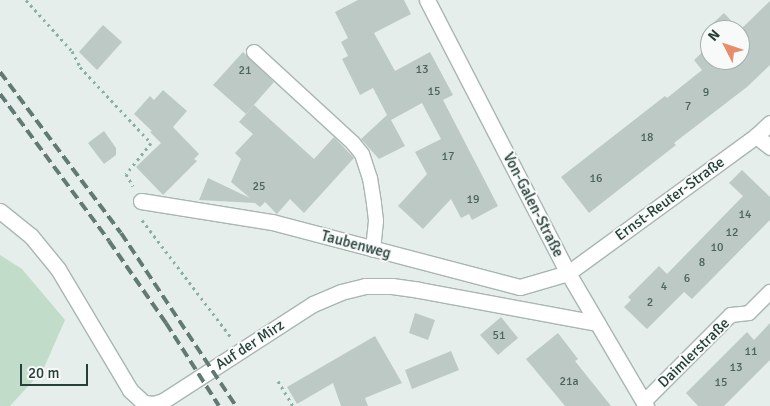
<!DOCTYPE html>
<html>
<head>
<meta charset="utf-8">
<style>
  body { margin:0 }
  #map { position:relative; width:770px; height:406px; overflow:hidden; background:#e6eeeb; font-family:Signika,sans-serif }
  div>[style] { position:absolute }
  .green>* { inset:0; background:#c1ddca }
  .building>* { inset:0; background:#bcc9c4 }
  .path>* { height:3px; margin-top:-1.5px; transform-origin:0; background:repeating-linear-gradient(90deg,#8aafa4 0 2.5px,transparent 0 6.5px) }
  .roads { filter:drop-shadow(1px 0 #a9b6b2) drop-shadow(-1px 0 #a9b6b2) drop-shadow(0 1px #a9b6b2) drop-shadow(0 -1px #a9b6b2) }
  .service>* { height:14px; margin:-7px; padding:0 7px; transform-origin:7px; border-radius:7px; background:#fff }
  .minor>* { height:15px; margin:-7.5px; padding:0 7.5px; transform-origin:7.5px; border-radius:7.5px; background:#fff }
  .rail>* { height:4px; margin-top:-2px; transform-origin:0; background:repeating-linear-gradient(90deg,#617a74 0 10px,transparent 0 15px) }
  span { translate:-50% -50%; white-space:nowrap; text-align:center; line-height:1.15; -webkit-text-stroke:4px #f7faf9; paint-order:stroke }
  .number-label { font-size:12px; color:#4c625c }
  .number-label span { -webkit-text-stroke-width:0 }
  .street-label { font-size:15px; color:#263f39 }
  .north { position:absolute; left:700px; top:20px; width:50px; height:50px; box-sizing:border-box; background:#f7faf9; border:1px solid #a3afac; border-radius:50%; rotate:311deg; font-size:14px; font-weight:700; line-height:20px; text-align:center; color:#263f39 }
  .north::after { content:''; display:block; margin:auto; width:18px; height:22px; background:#e78d6b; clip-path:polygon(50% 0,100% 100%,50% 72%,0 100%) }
  .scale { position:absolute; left:20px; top:364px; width:68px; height:22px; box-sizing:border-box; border:2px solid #263f39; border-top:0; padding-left:6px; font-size:15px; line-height:18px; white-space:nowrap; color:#263f39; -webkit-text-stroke:4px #f7faf9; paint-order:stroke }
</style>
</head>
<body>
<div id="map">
  <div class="green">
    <i style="clip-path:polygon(0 255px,22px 269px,65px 320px,43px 370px,10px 406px,0 406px)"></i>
  </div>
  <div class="building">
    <i style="clip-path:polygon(358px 0,404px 0,411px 14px,374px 33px,395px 71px,430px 52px,453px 95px,443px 100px,498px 206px,472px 220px,469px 214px,461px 218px,451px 199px,423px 229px,398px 206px,427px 174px,415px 152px,441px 139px,422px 103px,391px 120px,405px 146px,379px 159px,361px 139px,387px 115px,373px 88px,360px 95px,342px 59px,348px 56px,341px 42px,348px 38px,335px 12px)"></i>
    <i style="clip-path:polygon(770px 1px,770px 65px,747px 87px,674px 143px,676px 145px,589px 213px,561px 177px,665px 96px,667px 98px,702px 70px,694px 60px,710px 45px,710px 60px,740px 60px,740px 30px,716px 30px,711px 25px,724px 13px,740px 30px)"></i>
    <i style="clip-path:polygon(103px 25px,122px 42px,97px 70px,79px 52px)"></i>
    <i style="clip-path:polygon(243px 52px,274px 82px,246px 114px,213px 85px)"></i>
    <i style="clip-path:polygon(163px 90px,187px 111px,173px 127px,199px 154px,194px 159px,197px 161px,163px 195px,136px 167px,161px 143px,150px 132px,152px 131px,134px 114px,150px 96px,154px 100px)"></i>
    <i style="clip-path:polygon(254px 105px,314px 159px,334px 137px,354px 158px,304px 213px,290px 199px,277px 214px,265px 202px,260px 207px,255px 203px,199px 200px,208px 178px,250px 198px,231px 182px,241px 159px,235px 153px,253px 134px,239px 122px)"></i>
    <i style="clip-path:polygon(104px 131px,116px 148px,116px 155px,104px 164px,88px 143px)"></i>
    <i style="clip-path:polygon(742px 170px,770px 197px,770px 220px,692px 299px,684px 292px,647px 329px,624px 307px,631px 300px,628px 297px,659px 266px,667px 274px,743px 196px,729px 183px)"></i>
    <i style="clip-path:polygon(415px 313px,435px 320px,428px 340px,409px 333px)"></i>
    <i style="clip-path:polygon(501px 317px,518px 338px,498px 355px,480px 335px)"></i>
    <i style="clip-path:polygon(770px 323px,770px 360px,724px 406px,698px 406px,686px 393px,747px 332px,754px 340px)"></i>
    <i style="clip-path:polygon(558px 333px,578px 359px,575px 361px,611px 406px,565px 406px,526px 359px)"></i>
    <i style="clip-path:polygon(375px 336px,402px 383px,365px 398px,368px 406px,341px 406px,333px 383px,297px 404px,287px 387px)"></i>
    <i style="clip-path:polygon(451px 351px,459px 370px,412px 389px,405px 370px)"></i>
  </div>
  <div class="path">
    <i style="left:26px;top:0;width:69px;rotate:48deg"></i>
    <i style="left:72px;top:51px;width:18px;rotate:63deg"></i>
    <i style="left:80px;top:67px;width:104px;rotate:46.9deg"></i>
    <i style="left:151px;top:143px;width:40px;rotate:129deg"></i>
    <i style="left:126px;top:174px;width:14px;rotate:60deg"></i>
    <i style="left:142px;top:220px;width:146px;rotate:52.8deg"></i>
    <i style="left:278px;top:381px;width:29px;rotate:59deg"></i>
  </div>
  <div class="roads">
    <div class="service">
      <i style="left:254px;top:52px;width:134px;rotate:42.6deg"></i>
      <i style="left:353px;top:143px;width:14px;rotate:51deg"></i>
      <i style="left:362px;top:154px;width:25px;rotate:72deg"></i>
      <i style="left:370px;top:178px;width:26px;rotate:81deg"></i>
      <i style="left:374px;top:204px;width:17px;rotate:83deg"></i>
      <i style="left:376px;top:221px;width:29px;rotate:96deg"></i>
      <i style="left:644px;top:402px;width:123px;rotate:-45deg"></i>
      <i style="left:731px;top:315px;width:18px;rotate:-6deg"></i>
      <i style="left:749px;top:313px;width:30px;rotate:-45deg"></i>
    </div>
    <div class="minor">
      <i style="left:427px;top:0;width:307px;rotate:62.7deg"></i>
      <i style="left:568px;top:273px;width:154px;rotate:59.6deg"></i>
      <i style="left:756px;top:136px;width:18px;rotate:38deg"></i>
      <i style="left:141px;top:201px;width:133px;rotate:9.1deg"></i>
      <i style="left:272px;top:222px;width:256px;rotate:14.7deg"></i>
      <i style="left:520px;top:287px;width:50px;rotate:-16.3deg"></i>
      <i style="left:568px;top:273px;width:233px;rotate:-36.1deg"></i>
      <i style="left:756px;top:136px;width:19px;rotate:-43deg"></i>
      <i style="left:0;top:211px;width:40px;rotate:39deg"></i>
      <i style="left:31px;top:236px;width:43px;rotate:50.7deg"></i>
      <i style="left:58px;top:269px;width:141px;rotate:59.2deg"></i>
      <i style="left:130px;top:390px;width:19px;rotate:43deg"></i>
      <i style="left:144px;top:403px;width:10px;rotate:6deg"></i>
      <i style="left:154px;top:404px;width:9px;rotate:-18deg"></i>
      <i style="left:163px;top:401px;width:179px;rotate:-32.9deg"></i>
      <i style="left:313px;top:304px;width:30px;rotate:-23deg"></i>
      <i style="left:341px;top:292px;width:25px;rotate:-14deg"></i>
      <i style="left:365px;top:286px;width:27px"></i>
      <i style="left:392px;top:286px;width:27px;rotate:8deg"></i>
      <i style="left:419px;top:290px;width:181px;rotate:10.5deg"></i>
    </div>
  </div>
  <div class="rail">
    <i style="left:0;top:72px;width:201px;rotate:53.1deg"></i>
    <i style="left:121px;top:233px;width:208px;rotate:56.4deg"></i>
    <i style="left:0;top:94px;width:183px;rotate:53.4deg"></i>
    <i style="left:109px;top:241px;width:100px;rotate:55.2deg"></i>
    <i style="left:166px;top:323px;width:98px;rotate:57.4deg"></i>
  </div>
  <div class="number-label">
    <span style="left:422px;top:70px">13</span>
    <span style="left:245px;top:71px">21</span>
    <span style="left:434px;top:92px">15</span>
    <span style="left:706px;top:93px">9</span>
    <span style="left:688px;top:107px">7</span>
    <span style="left:647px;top:138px">18</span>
    <span style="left:448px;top:157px">17</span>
    <span style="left:596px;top:179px">16</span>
    <span style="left:259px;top:187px">25</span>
    <span style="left:473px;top:200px">19</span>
    <span style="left:745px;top:215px">14</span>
    <span style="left:732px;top:233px">12</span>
    <span style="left:717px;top:248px">10</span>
    <span style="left:702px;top:263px">8</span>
    <span style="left:687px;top:279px">6</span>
    <span style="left:664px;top:287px">4</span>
    <span style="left:650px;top:303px">2</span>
    <span style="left:499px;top:336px">51</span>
    <span style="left:751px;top:352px">11</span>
    <span style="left:736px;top:368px">13</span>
    <span style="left:569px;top:382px">21a</span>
    <span style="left:721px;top:383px">15</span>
  </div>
  <div class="street-label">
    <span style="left:670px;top:199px;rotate:-36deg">Ernst-Reuter-Straße</span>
    <span style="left:533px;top:205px;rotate:63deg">Von-Galen-Straße</span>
    <span style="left:356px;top:245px;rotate:15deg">Taubenweg</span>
    <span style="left:250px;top:345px;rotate:-33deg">Auf der Mirz</span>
    <span style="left:694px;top:353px;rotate:-44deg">Daimlerstraße</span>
  </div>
  <div class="north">N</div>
  <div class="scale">20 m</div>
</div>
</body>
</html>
